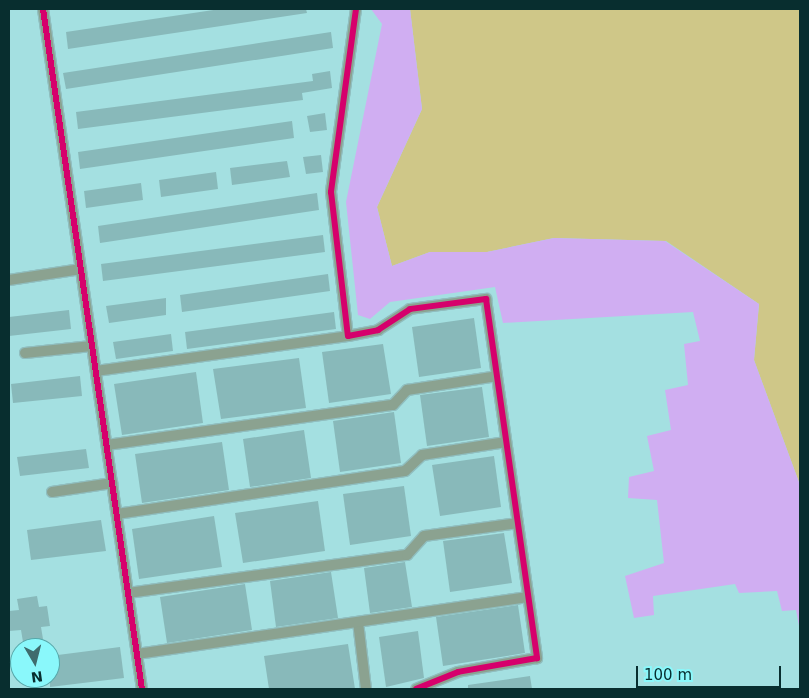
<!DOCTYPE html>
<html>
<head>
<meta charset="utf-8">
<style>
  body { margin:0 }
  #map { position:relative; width:809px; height:698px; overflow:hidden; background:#a4e0e1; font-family:"DejaVu Sans",sans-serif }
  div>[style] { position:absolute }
  .green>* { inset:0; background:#cfc788 }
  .water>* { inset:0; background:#d0aef2 }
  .building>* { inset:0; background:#88b9ba }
  .roads { filter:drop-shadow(1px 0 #90bebf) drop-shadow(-1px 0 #90bebf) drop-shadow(0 1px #90bebf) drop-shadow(0 -1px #90bebf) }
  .street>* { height:10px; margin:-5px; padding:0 5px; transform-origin:5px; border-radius:5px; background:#8ba290 }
  .cycleway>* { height:6px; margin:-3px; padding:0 3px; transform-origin:3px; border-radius:3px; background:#d6006c }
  span { translate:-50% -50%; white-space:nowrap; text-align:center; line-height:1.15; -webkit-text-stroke:4px #8af8fb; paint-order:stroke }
  .frame { position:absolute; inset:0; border:10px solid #082e2f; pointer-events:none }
  .north { position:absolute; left:10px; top:638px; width:50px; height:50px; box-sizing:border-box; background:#8af8fb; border:1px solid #56a7a9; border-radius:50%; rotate:172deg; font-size:14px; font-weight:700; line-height:20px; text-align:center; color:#082e2f }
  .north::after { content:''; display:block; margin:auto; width:18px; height:22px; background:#3f6c6d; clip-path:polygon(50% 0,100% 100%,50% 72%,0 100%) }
  .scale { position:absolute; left:636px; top:666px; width:145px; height:22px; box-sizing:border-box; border:2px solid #082e2f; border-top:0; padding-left:6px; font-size:15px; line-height:18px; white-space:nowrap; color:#082e2f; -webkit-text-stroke:4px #8af8fb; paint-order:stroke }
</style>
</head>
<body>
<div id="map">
  <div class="green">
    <i style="clip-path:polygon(410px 9px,800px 9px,800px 485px,754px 360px,759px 304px,666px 241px,554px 238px,487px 252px,430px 252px,392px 266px,377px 207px,422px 109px)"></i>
  </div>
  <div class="water">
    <i style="clip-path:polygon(371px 9px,410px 9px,422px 109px,377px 207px,392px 266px,430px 252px,487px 252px,554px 238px,665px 241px,759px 304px,754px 360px,800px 485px,800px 631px,796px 610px,782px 611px,777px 591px,739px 593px,735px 584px,653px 596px,654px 615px,634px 618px,625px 576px,664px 563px,657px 500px,628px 498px,629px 477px,654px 471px,647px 436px,671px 430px,665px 390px,688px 385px,684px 344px,700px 341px,693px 312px,503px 323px,495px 287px,390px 302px,370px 319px,358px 315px,346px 202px,382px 24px)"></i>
  </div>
  <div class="building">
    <i style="clip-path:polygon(220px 9px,306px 9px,307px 13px,68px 49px,66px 32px)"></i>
    <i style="clip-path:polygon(331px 32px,333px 48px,66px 89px,63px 73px)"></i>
    <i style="clip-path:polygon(330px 71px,332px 88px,302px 93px,303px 100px,78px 129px,76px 112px,313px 81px,312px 74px)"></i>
    <i style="clip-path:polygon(325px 113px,327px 130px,310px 132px,307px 116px)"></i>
    <i style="clip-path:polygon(292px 121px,294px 138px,80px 169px,78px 152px)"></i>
    <i style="clip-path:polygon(321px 155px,323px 172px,306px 174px,303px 157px)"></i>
    <i style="clip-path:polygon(287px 161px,290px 177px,232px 185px,230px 168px)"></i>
    <i style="clip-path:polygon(216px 172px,218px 189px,161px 197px,159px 180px)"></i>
    <i style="clip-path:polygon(141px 183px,143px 200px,86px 208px,84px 191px)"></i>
    <i style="clip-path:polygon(317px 193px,319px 210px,100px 243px,98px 226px)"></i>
    <i style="clip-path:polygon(323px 235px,325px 252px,103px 281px,101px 264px)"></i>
    <i style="clip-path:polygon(328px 274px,330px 291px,182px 312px,180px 295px)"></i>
    <i style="clip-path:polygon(166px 298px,166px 315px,109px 323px,106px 306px)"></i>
    <i style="clip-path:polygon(69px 310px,71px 329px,9px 336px,9px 317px)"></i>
    <i style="clip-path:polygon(334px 312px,336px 329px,187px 349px,185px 332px)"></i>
    <i style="clip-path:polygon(474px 318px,481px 368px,419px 377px,412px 327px)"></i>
    <i style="clip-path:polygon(171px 334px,173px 351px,116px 359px,113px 342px)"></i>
    <i style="clip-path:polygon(383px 344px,391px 394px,329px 403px,322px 352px)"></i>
    <i style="clip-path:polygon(299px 358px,306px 408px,221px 419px,213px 369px)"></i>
    <i style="clip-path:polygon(196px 372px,203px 423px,122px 435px,114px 384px)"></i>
    <i style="clip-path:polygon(80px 376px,82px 396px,13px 403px,11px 384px)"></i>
    <i style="clip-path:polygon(482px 387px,489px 437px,427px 446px,420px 395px)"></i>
    <i style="clip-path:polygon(394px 412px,401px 463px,340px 472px,333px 421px)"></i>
    <i style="clip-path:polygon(304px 430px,311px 478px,250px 487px,243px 439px)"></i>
    <i style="clip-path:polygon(222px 442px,229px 490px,142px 503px,135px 454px)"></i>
    <i style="clip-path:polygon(86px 449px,89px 468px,20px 476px,17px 457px)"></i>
    <i style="clip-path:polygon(494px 456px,501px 507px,440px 516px,432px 465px)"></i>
    <i style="clip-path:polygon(404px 486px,411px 536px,350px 545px,343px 494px)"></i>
    <i style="clip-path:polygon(318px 501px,325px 551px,243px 563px,235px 513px)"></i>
    <i style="clip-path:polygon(214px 516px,222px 567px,139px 579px,132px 529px)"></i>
    <i style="clip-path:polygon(101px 520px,106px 551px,31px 560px,27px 530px)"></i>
    <i style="clip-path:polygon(504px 533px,512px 583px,450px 592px,443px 541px)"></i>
    <i style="clip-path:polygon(405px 562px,412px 607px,370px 613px,364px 568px)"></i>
    <i style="clip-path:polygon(331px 572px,338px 618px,276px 627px,270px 581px)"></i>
    <i style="clip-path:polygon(245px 584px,252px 630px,167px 643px,160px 597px)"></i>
    <i style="clip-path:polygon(37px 596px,39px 607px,47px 606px,50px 626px,41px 627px,43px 639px,23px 642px,21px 630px,9px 631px,9px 611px,19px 610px,17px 599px)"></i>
    <i style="clip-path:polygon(518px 605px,525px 653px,443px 666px,436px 617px)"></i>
    <i style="clip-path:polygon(418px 631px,424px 678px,386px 687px,379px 637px)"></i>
    <i style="clip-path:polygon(348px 644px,355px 689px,269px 689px,264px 656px)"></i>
    <i style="clip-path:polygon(120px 647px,124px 678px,50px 687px,50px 656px)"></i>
    <i style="clip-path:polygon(530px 676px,532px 689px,468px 689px,468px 685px)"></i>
  </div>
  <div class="roads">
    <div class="street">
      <i style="left:43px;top:9px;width:687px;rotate:81.72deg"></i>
      <i style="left:356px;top:9px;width:185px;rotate:97.8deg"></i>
      <i style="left:331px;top:192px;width:145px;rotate:83.3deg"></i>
      <i style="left:348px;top:336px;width:31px;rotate:-11deg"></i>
      <i style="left:378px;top:330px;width:38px;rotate:-33deg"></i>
      <i style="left:410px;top:309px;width:77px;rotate:-7.5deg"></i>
      <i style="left:486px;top:299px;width:363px;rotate:81.9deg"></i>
      <i style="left:537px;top:658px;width:80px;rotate:170deg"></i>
      <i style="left:458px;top:672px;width:45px;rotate:158deg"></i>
      <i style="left:9px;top:280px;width:73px;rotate:-8.7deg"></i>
      <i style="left:25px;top:353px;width:67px;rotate:-6deg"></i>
      <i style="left:96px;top:371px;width:254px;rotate:-7.9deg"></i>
      <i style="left:107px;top:445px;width:289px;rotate:-8deg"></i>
      <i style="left:393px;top:405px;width:21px;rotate:-47deg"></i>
      <i style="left:407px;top:390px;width:91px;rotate:-8.8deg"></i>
      <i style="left:52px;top:492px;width:61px;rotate:-8.5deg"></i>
      <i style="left:117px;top:514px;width:291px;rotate:-8.5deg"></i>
      <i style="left:405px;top:471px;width:23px;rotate:-43deg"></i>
      <i style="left:422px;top:455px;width:85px;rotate:-8.8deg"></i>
      <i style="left:128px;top:593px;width:282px;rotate:-7.8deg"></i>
      <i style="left:407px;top:555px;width:25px;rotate:-48deg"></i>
      <i style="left:424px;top:536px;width:95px;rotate:-7.9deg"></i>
      <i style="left:358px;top:622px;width:67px;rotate:83.2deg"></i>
      <i style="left:137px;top:654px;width:395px;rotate:-8.3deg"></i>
    </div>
  </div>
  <div class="cycleway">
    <i style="left:43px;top:9px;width:687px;rotate:81.72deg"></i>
    <i style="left:356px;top:9px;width:185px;rotate:97.8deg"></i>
    <i style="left:331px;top:192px;width:145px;rotate:83.3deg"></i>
    <i style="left:348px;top:336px;width:31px;rotate:-11deg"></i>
    <i style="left:378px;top:330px;width:38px;rotate:-33deg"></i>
    <i style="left:410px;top:309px;width:77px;rotate:-7.5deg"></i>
    <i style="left:486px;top:299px;width:363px;rotate:81.9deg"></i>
    <i style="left:537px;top:658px;width:80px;rotate:170deg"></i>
    <i style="left:458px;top:672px;width:45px;rotate:158deg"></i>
  </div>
  <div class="frame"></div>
  <div class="north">N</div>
  <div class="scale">100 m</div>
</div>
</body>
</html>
